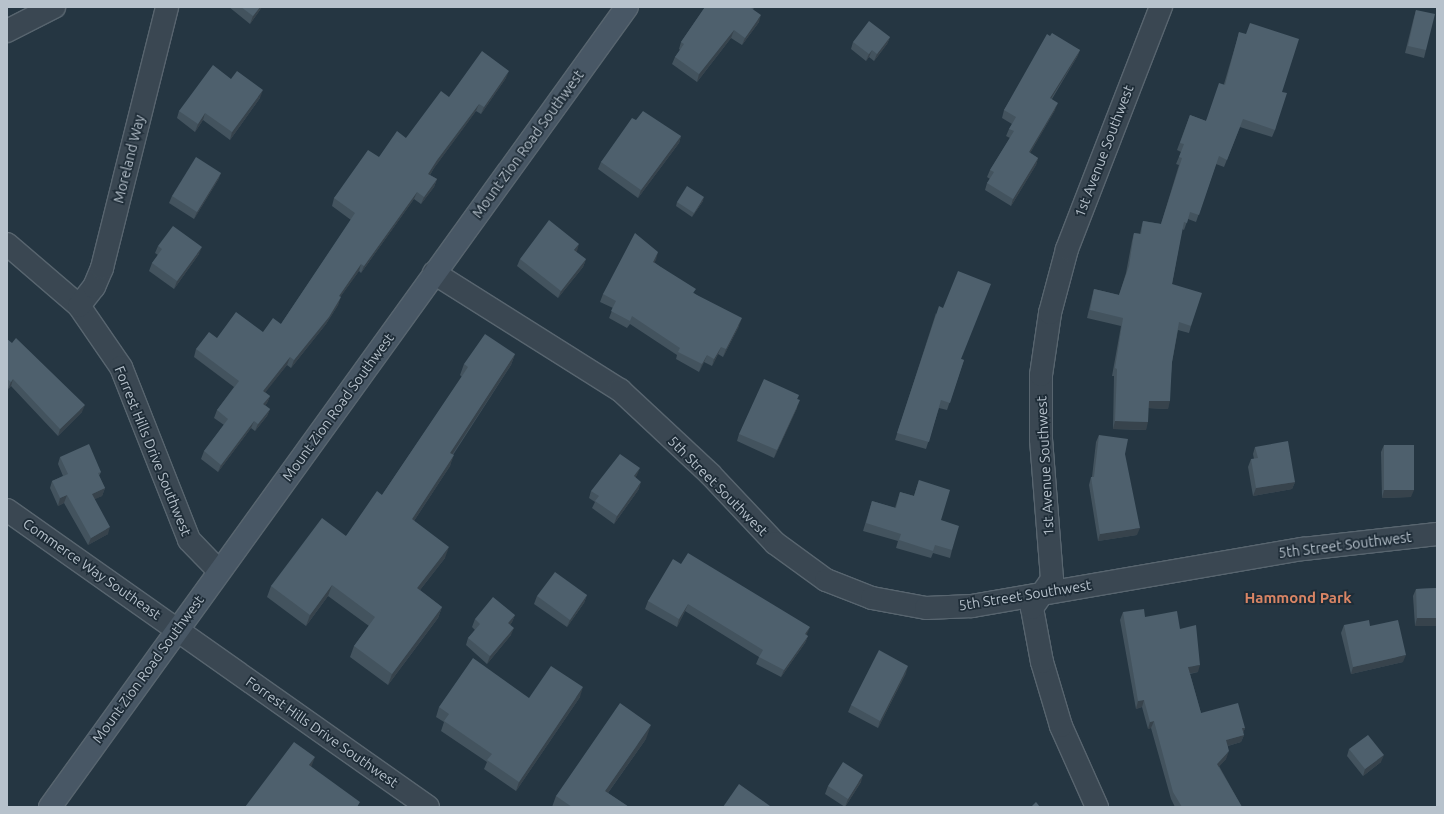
<!DOCTYPE html>
<html>
<head>
<meta charset="utf-8">
<style>
  body { margin:0 }
  #map { position:relative; width:1444px; height:814px; overflow:hidden; background:#253642; font-family:Ubuntu,sans-serif }
  div>[style] { position:absolute }
  .roads { filter:drop-shadow(1px 0 #58656f) drop-shadow(-1px 0 #58656f) drop-shadow(0 1px #58656f) drop-shadow(0 -1px #58656f) }
  .street>* { height:22px; margin:-11px; padding:0 11px; transform-origin:11px; border-radius:11px; background:#3a4752 }
  .secondary>* { height:22px; margin:-11px; padding:0 11px; transform-origin:11px; border-radius:11px; background:#485765 }
  .wall>* { inset:0; background:#43535e }
  .shaded-wall>* { inset:0; background:#37434c }
  .building>* { inset:0; background:#4e606d }
  span { translate:-50% -50%; white-space:nowrap; text-align:center; line-height:1.15; -webkit-text-stroke:3.5px #1e2c37; paint-order:stroke }
  .street-label { font-size:14px; color:#b7c2cc }
  .neighbourhood-label { font-size:15px; color:#d98565; font-weight:700 }
  .frame { position:absolute; inset:0; border:8px solid #b7c2cc; pointer-events:none }
</style>
</head>
<body>
<div id="map">
  <div class="roads">
    <div class="street">
      <i style="left:7px;top:31px;width:53px;rotate:-27.1deg"></i>
      <i style="left:7px;top:244px;width:95px;rotate:40.7deg"></i>
      <i style="left:79px;top:306px;width:74px;rotate:55.5deg"></i>
      <i style="left:121px;top:367px;width:186px;rotate:68.5deg"></i>
      <i style="left:189px;top:540px;width:43px;rotate:45.9deg"></i>
      <i style="left:434px;top:273px;width:220px;rotate:32.2deg"></i>
      <i style="left:620px;top:390px;width:123px;rotate:43deg"></i>
      <i style="left:710px;top:474px;width:95px;rotate:46.7deg"></i>
      <i style="left:775px;top:543px;width:63px;rotate:36deg"></i>
      <i style="left:826px;top:580px;width:49px;rotate:21.4deg"></i>
      <i style="left:872px;top:598px;width:55px;rotate:10.5deg"></i>
      <i style="left:926px;top:608px;width:46px;rotate:-2.5deg"></i>
      <i style="left:972px;top:606px;width:336px;rotate:-9.8deg"></i>
      <i style="left:1303px;top:549px;width:135px;rotate:-6.4deg"></i>
      <i style="left:79px;top:306px;width:24px;rotate:-52deg"></i>
      <i style="left:94px;top:287px;width:21px;rotate:-67deg"></i>
      <i style="left:102px;top:268px;width:269px;rotate:-76deg"></i>
      <i style="left:7px;top:510px;width:515px;rotate:35.2deg"></i>
      <i style="left:1097px;top:807px;width:89px;rotate:-114deg"></i>
      <i style="left:1061px;top:726px;width:67px;rotate:-106.5deg"></i>
      <i style="left:1042px;top:662px;width:55px;rotate:-100.5deg"></i>
      <i style="left:1032px;top:608px;width:35px;rotate:-55deg"></i>
      <i style="left:1052px;top:579px;width:140px;rotate:-94.5deg"></i>
      <i style="left:1041px;top:439px;width:64px;rotate:-90deg"></i>
      <i style="left:1041px;top:375px;width:63px;rotate:-81.7deg"></i>
      <i style="left:1050px;top:313px;width:66px;rotate:-75.1deg"></i>
      <i style="left:1067px;top:249px;width:260px;rotate:-68.8deg"></i>
    </div>
    <div class="secondary">
      <i style="left:50px;top:807px;width:986px;rotate:-54.2deg"></i>
    </div>
  </div>
  <div class="wall">
    <i style="clip-path:polygon(229px 7px,262px 7px,250px 24px)"></i>
    <i style="clip-path:polygon(705px 7px,755px 7px,753px 9px,759px 22px,742px 45px,731px 38px,697px 82px,672px 64px,675px 57px,680px 50px,679px 49px,681px 42px)"></i>
    <i style="clip-path:polygon(1416px 10px,1426px 50px,1424px 58px,1405px 53px,1414px 17px)"></i>
    <i style="clip-path:polygon(1239px 32px,1282px 92px,1275px 130px,1272px 137px,1240px 127px,1224px 167px,1216px 164px,1196px 222px,1188px 219px,1184px 230px,1182px 229px,1172px 284px,1191px 326px,1189px 333px,1178px 330px,1172px 362px,1168px 409px,1148px 408px,1146px 430px,1113px 429px,1114px 376px,1112px 376px,1121px 326px,1087px 318px,1092px 297px,1094px 289px,1119px 295px,1126px 273px,1132px 241px,1134px 233px,1140px 234px,1141px 229px,1143px 221px,1161px 224px,1179px 165px,1176px 164px,1181px 152px,1177px 150px,1190px 115px,1206px 121px,1224px 84px,1237px 40px)"></i>
    <i style="clip-path:polygon(1050px 36px,1080px 50px,1077px 57px,1052px 99px,1055px 110px,1030px 153px,1038px 158px,1036px 165px,1011px 206px,985px 190px,987px 183px,990px 179px,987px 177px,990px 170px,1010px 138px,1006px 136px,1009px 129px,1012px 124px,1002px 118px,1004px 110px)"></i>
    <i style="clip-path:polygon(890px 37px,887px 44px,874px 61px,869px 57px,866px 61px,851px 49px,853px 42px)"></i>
    <i style="clip-path:polygon(506px 78px,481px 114px,476px 111px,434px 168px,430px 175px,437px 179px,434px 187px,421px 204px,414px 199px,361px 273px,359px 271px,340px 297px,338px 305px,326px 324px,291px 368px,287px 365px,265px 392px,270px 396px,267px 403px,265px 405px,270px 409px,267px 416px,255px 431px,251px 428px,218px 472px,201px 459px,204px 451px,224px 425px,214px 418px,217px 410px,234px 387px,194px 357px,196px 349px,217px 338px,263px 332px,281px 324px,351px 220px,332px 206px,334px 198px,379px 157px,406px 138px,449px 97px)"></i>
    <i style="clip-path:polygon(231px 79px,260px 98px,230px 140px,203px 120px,195px 132px,177px 118px,179px 111px)"></i>
    <i style="clip-path:polygon(636px 120px,681px 136px,679px 143px,638px 198px,598px 169px,601px 162px)"></i>
    <i style="clip-path:polygon(221px 173px,218px 180px,194px 219px,169px 203px,172px 196px)"></i>
    <i style="clip-path:polygon(703px 201px,692px 217px,676px 206px,677px 202px)"></i>
    <i style="clip-path:polygon(158px 246px,199px 254px,174px 289px,149px 271px,152px 263px,158px 255px,155px 253px)"></i>
    <i style="clip-path:polygon(658px 252px,654px 262px,694px 293px,739px 326px,723px 357px,718px 354px,712px 366px,704px 362px,699px 372px,676px 359px,677px 355px,630px 324px,627px 328px,609px 318px,613px 308px,600px 302px,603px 294px)"></i>
    <i style="clip-path:polygon(520px 259px,586px 259px,583px 267px,558px 298px,517px 266px)"></i>
    <i style="clip-path:polygon(936px 313px,961px 359px,964px 360px,947px 410px,939px 408px,926px 449px,895px 440px)"></i>
    <i style="clip-path:polygon(7px 339px,82px 412px,58px 436px,11px 386px,8px 389px,7px 389px)"></i>
    <i style="clip-path:polygon(515px 354px,511px 365px,453px 455px,450px 466px,414px 521px,445px 558px,420px 590px,442px 607px,438px 618px,388px 685px,350px 657px,354px 646px,369px 626px,328px 596px,306px 626px,267px 597px,271px 586px,346px 536px,382px 495px,462px 377px,460px 375px,464px 364px)"></i>
    <i style="clip-path:polygon(799px 395px,797px 399px,797px 408px,774px 458px,737px 441px,739px 434px)"></i>
    <i style="clip-path:polygon(1099px 435px,1137px 535px,1098px 541px,1089px 485px,1091px 477px,1092px 477px,1096px 442px)"></i>
    <i style="clip-path:polygon(1384px 445px,1411px 497px,1382px 498px,1381px 452px)"></i>
    <i style="clip-path:polygon(1255px 447px,1295px 482px,1292px 489px,1253px 496px,1248px 467px,1251px 459px,1254px 459px,1253px 454px)"></i>
    <i style="clip-path:polygon(60px 457px,101px 472px,99px 476px,105px 488px,102px 496px,94px 499px,108px 534px,88px 545px,64px 503px,58px 506px,50px 488px,52px 481px,63px 476px,58px 464px)"></i>
    <i style="clip-path:polygon(637px 475px,635px 477px,639px 489px,614px 524px,592px 508px,595px 502px,589px 498px,591px 491px)"></i>
    <i style="clip-path:polygon(919px 480px,941px 520px,952px 550px,950px 558px,933px 553px,931px 558px,896px 548px,898px 541px,863px 531px,872px 501px,895px 508px,900px 492px,914px 496px)"></i>
    <i style="clip-path:polygon(681px 564px,807px 634px,806px 635px,808px 636px,805px 643px,781px 677px,756px 664px,759px 657px,685px 611px,677px 627px,645px 609px,648px 601px)"></i>
    <i style="clip-path:polygon(1437px 588px,1437px 626px,1415px 626px,1413px 596px,1416px 589px)"></i>
    <i style="clip-path:polygon(587px 595px,584px 603px,567px 627px,534px 604px,537px 596px)"></i>
    <i style="clip-path:polygon(1123px 612px,1145px 617px,1180px 629px,1198px 672px,1190px 674px,1201px 713px,1245px 728px,1243px 733px,1244px 735px,1241px 742px,1228px 746px,1226px 759px,1219px 766px,1242px 807px,1175px 807px,1171px 799px,1151px 728px,1148px 729px,1142px 707px,1136px 709px,1120px 620px)"></i>
    <i style="clip-path:polygon(515px 615px,512px 622px,510px 625px,511px 635px,487px 664px,466px 645px,468px 638px,475px 630px,472px 627px,475px 619px)"></i>
    <i style="clip-path:polygon(1344px 625px,1370px 626px,1403px 662px,1351px 674px,1341px 633px)"></i>
    <i style="clip-path:polygon(906px 673px,878px 728px,848px 712px,851px 705px)"></i>
    <i style="clip-path:polygon(580px 697px,516px 791px,484px 769px,487px 762px,441px 731px,444px 722px,436px 717px,439px 707px,529px 698px)"></i>
    <i style="clip-path:polygon(646px 739px,608px 793px,629px 807px,552px 807px,556px 796px)"></i>
    <i style="clip-path:polygon(1349px 749px,1381px 762px,1363px 776px,1347px 756px)"></i>
    <i style="clip-path:polygon(861px 782px,845px 807px,825px 794px,828px 786px)"></i>
  </div>
  <div class="shaded-wall">
    <i style="clip-path:polygon(260px 7px,262px 7px,250px 24px,253px 16px)"></i>
    <i style="clip-path:polygon(761px 15px,759px 22px,742px 45px,745px 38px)"></i>
    <i style="clip-path:polygon(734px 30px,731px 38px,697px 82px,699px 74px)"></i>
    <i style="clip-path:polygon(890px 37px,887px 44px,874px 61px,877px 54px)"></i>
    <i style="clip-path:polygon(872px 50px,869px 57px,866px 61px,869px 54px)"></i>
    <i style="clip-path:polygon(1080px 50px,1077px 57px,1047px 105px,1050px 98px)"></i>
    <i style="clip-path:polygon(509px 71px,506px 78px,481px 114px,484px 107px)"></i>
    <i style="clip-path:polygon(263px 90px,260px 98px,230px 140px,232px 132px)"></i>
    <i style="clip-path:polygon(1058px 103px,1055px 110px,1026px 160px,1029px 152px)"></i>
    <i style="clip-path:polygon(479px 104px,476px 111px,434px 168px,426px 181px,428px 174px,437px 160px)"></i>
    <i style="clip-path:polygon(205px 113px,203px 120px,195px 132px,198px 124px)"></i>
    <i style="clip-path:polygon(681px 136px,679px 143px,638px 198px,641px 190px)"></i>
    <i style="clip-path:polygon(1038px 158px,1036px 165px,1011px 206px,1013px 199px)"></i>
    <i style="clip-path:polygon(221px 173px,218px 180px,194px 219px,197px 212px)"></i>
    <i style="clip-path:polygon(437px 179px,434px 187px,421px 204px,424px 197px)"></i>
    <i style="clip-path:polygon(417px 192px,414px 199px,361px 273px,364px 266px)"></i>
    <i style="clip-path:polygon(704px 197px,703px 201px,692px 217px,694px 213px)"></i>
    <i style="clip-path:polygon(579px 244px,577px 251px,572px 257px,574px 250px)"></i>
    <i style="clip-path:polygon(202px 247px,199px 254px,174px 289px,177px 281px)"></i>
    <i style="clip-path:polygon(658px 252px,656px 260px,650px 269px,653px 262px)"></i>
    <i style="clip-path:polygon(586px 259px,583px 267px,558px 298px,561px 291px)"></i>
    <i style="clip-path:polygon(361px 264px,359px 271px,336px 303px,339px 296px)"></i>
    <i style="clip-path:polygon(341px 297px,338px 305px,326px 324px,291px 368px,294px 360px)"></i>
    <i style="clip-path:polygon(742px 318px,739px 326px,723px 357px,726px 349px)"></i>
    <i style="clip-path:polygon(721px 347px,718px 354px,712px 366px,714px 359px)"></i>
    <i style="clip-path:polygon(515px 354px,511px 365px,446px 464px,450px 453px)"></i>
    <i style="clip-path:polygon(707px 355px,704px 362px,699px 372px,702px 364px)"></i>
    <i style="clip-path:polygon(290px 357px,287px 365px,261px 398px,263px 391px)"></i>
    <i style="clip-path:polygon(13px 379px,11px 386px,8px 389px,11px 382px)"></i>
    <i style="clip-path:polygon(270px 396px,267px 403px,261px 411px,263px 404px)"></i>
    <i style="clip-path:polygon(800px 400px,797px 408px,774px 458px,777px 450px)"></i>
    <i style="clip-path:polygon(1149px 401px,1170px 401px,1168px 409px,1146px 408px)"></i>
    <i style="clip-path:polygon(85px 405px,82px 412px,58px 436px,60px 429px)"></i>
    <i style="clip-path:polygon(270px 409px,267px 416px,255px 431px,258px 424px)"></i>
    <i style="clip-path:polygon(254px 421px,251px 428px,218px 472px,221px 465px)"></i>
    <i style="clip-path:polygon(1115px 421px,1148px 422px,1146px 430px,1113px 429px)"></i>
    <i style="clip-path:polygon(454px 455px,450px 466px,408px 530px,412px 519px)"></i>
    <i style="clip-path:polygon(640px 468px,637px 475px,631px 484px,634px 476px)"></i>
    <i style="clip-path:polygon(641px 482px,639px 489px,614px 524px,617px 516px)"></i>
    <i style="clip-path:polygon(1295px 482px,1292px 489px,1253px 496px,1256px 488px)"></i>
    <i style="clip-path:polygon(105px 488px,102px 496px,89px 502px,92px 494px)"></i>
    <i style="clip-path:polygon(1384px 490px,1414px 490px,1411px 497px,1382px 498px)"></i>
    <i style="clip-path:polygon(67px 495px,64px 503px,58px 506px,60px 498px)"></i>
    <i style="clip-path:polygon(110px 527px,108px 534px,88px 545px,91px 538px)"></i>
    <i style="clip-path:polygon(1140px 528px,1137px 535px,1098px 541px,1100px 534px)"></i>
    <i style="clip-path:polygon(449px 547px,445px 558px,413px 599px,417px 588px)"></i>
    <i style="clip-path:polygon(332px 585px,328px 596px,306px 626px,310px 615px)"></i>
    <i style="clip-path:polygon(587px 595px,584px 603px,567px 627px,570px 620px)"></i>
    <i style="clip-path:polygon(688px 604px,685px 611px,677px 627px,679px 619px)"></i>
    <i style="clip-path:polygon(442px 607px,438px 618px,388px 685px,392px 674px)"></i>
    <i style="clip-path:polygon(515px 615px,512px 622px,506px 631px,508px 623px)"></i>
    <i style="clip-path:polygon(1417px 618px,1437px 618px,1437px 626px,1415px 626px)"></i>
    <i style="clip-path:polygon(810px 627px,807px 634px,802px 641px,805px 634px)"></i>
    <i style="clip-path:polygon(514px 628px,511px 635px,487px 664px,490px 656px)"></i>
    <i style="clip-path:polygon(808px 636px,805px 643px,781px 677px,784px 670px)"></i>
    <i style="clip-path:polygon(1406px 655px,1403px 662px,1351px 674px,1353px 667px)"></i>
    <i style="clip-path:polygon(1200px 665px,1198px 672px,1186px 674px,1188px 667px)"></i>
    <i style="clip-path:polygon(908px 666px,906px 673px,878px 728px,880px 721px)"></i>
    <i style="clip-path:polygon(583px 687px,580px 697px,516px 791px,519px 782px)"></i>
    <i style="clip-path:polygon(1144px 700px,1142px 707px,1136px 709px,1138px 701px)"></i>
    <i style="clip-path:polygon(1154px 721px,1151px 728px,1148px 729px,1150px 722px)"></i>
    <i style="clip-path:polygon(651px 725px,646px 739px,600px 804px,605px 791px)"></i>
    <i style="clip-path:polygon(1242px 728px,1245px 728px,1242px 735px)"></i>
    <i style="clip-path:polygon(1244px 735px,1241px 742px,1224px 747px,1226px 740px)"></i>
    <i style="clip-path:polygon(1229px 751px,1226px 759px,1215px 771px,1217px 764px)"></i>
    <i style="clip-path:polygon(1384px 755px,1381px 762px,1363px 776px,1365px 769px)"></i>
    <i style="clip-path:polygon(315px 757px,310px 770px,309px 765px)"></i>
    <i style="clip-path:polygon(863px 775px,861px 782px,845px 807px,848px 799px)"></i>
  </div>
  <div class="building">
    <i style="clip-path:polygon(241px 7px,260px 7px,253px 16px)"></i>
    <i style="clip-path:polygon(705px 7px,752px 7px,751px 8px,761px 15px,745px 38px,734px 30px,699px 74px,675px 57px,684px 44px,681px 42px)"></i>
    <i style="clip-path:polygon(1416px 10px,1435px 14px,1426px 50px,1408px 46px)"></i>
    <i style="clip-path:polygon(869px 21px,890px 37px,877px 54px,872px 50px,869px 54px,853px 42px)"></i>
    <i style="clip-path:polygon(1250px 23px,1299px 39px,1282px 92px,1287px 93px,1275px 130px,1243px 119px,1227px 160px,1219px 156px,1199px 215px,1190px 212px,1187px 223px,1184px 222px,1172px 284px,1202px 293px,1191px 326px,1179px 322px,1172px 362px,1170px 401px,1149px 401px,1148px 422px,1115px 421px,1117px 369px,1115px 368px,1123px 318px,1090px 310px,1094px 289px,1119px 295px,1129px 266px,1134px 233px,1141px 234px,1143px 221px,1161px 224px,1182px 158px,1179px 157px,1184px 144px,1180px 143px,1190px 115px,1206px 121px,1219px 83px,1225px 85px,1239px 32px,1246px 34px)"></i>
    <i style="clip-path:polygon(1052px 33px,1080px 50px,1050px 98px,1058px 103px,1029px 152px,1038px 158px,1013px 199px,987px 183px,994px 172px,990px 170px,1014px 131px,1009px 129px,1016px 117px,1004px 110px,1047px 34px,1050px 36px)"></i>
    <i style="clip-path:polygon(482px 51px,509px 71px,484px 107px,479px 104px,437px 160px,428px 174px,437px 179px,424px 197px,417px 192px,364px 266px,361px 264px,339px 296px,341px 297px,329px 317px,294px 360px,290px 357px,263px 391px,270px 396px,263px 404px,270px 409px,258px 424px,254px 421px,221px 465px,204px 451px,228px 419px,217px 410px,239px 381px,196px 349px,209px 332px,217px 338px,236px 312px,263px 332px,273px 318px,281px 324px,355px 213px,334px 198px,368px 150px,379px 157px,397px 131px,406px 138px,441px 91px,449px 97px)"></i>
    <i style="clip-path:polygon(213px 65px,231px 79px,237px 71px,263px 90px,232px 132px,205px 113px,198px 124px,179px 111px)"></i>
    <i style="clip-path:polygon(643px 111px,681px 136px,641px 190px,601px 162px,632px 118px,636px 120px)"></i>
    <i style="clip-path:polygon(196px 157px,221px 173px,197px 212px,172px 196px)"></i>
    <i style="clip-path:polygon(687px 186px,704px 197px,694px 213px,677px 202px)"></i>
    <i style="clip-path:polygon(549px 220px,579px 244px,574px 250px,586px 259px,561px 291px,520px 259px)"></i>
    <i style="clip-path:polygon(173px 226px,202px 247px,177px 281px,152px 263px,162px 249px,158px 246px)"></i>
    <i style="clip-path:polygon(635px 233px,658px 252px,653px 262px,696px 289px,693px 293px,742px 318px,726px 349px,721px 347px,714px 359px,707px 355px,702px 364px,678px 352px,680px 348px,632px 316px,630px 321px,611px 311px,616px 301px,603px 294px)"></i>
    <i style="clip-path:polygon(958px 271px,991px 284px,961px 359px,964px 360px,950px 403px,941px 400px,929px 442px,897px 433px,939px 306px,943px 308px)"></i>
    <i style="clip-path:polygon(485px 334px,515px 354px,450px 453px,454px 455px,412px 519px,449px 547px,417px 588px,442px 607px,392px 674px,354px 646px,375px 617px,332px 585px,310px 615px,271px 586px,322px 518px,346px 536px,377px 491px,382px 495px,468px 367px,464px 364px)"></i>
    <i style="clip-path:polygon(16px 338px,85px 405px,60px 429px,13px 379px,11px 382px,7px 379px,7px 339px,12px 343px)"></i>
    <i style="clip-path:polygon(764px 379px,799px 395px,797px 399px,800px 400px,777px 450px,739px 434px)"></i>
    <i style="clip-path:polygon(1099px 435px,1128px 439px,1125px 454px,1140px 528px,1100px 534px,1091px 477px,1094px 477px)"></i>
    <i style="clip-path:polygon(1288px 441px,1295px 482px,1256px 488px,1251px 459px,1258px 458px,1255px 447px)"></i>
    <i style="clip-path:polygon(89px 444px,101px 472px,98px 473px,105px 488px,92px 494px,110px 527px,91px 538px,67px 495px,60px 498px,52px 481px,68px 474px,60px 457px)"></i>
    <i style="clip-path:polygon(1384px 445px,1414px 445px,1414px 490px,1384px 490px)"></i>
    <i style="clip-path:polygon(620px 454px,640px 468px,634px 476px,641px 482px,617px 516px,595px 501px,599px 496px,591px 491px)"></i>
    <i style="clip-path:polygon(919px 480px,950px 490px,941px 520px,959px 526px,952px 550px,935px 545px,933px 551px,899px 540px,901px 534px,866px 523px,872px 501px,896px 508px,900px 492px,914px 496px)"></i>
    <i style="clip-path:polygon(688px 553px,810px 627px,805px 634px,808px 636px,784px 670px,759px 657px,763px 650px,688px 604px,679px 619px,648px 601px,673px 559px,681px 564px)"></i>
    <i style="clip-path:polygon(555px 572px,587px 595px,570px 620px,537px 596px)"></i>
    <i style="clip-path:polygon(1437px 588px,1437px 618px,1417px 618px,1416px 589px)"></i>
    <i style="clip-path:polygon(493px 597px,515px 615px,508px 623px,514px 628px,490px 656px,468px 638px,480px 624px,475px 619px)"></i>
    <i style="clip-path:polygon(1144px 609px,1145px 617px,1177px 611px,1180px 629px,1196px 625px,1200px 665px,1188px 667px,1201px 713px,1238px 703px,1245px 728px,1242px 728px,1244px 735px,1226px 740px,1229px 751px,1217px 764px,1242px 807px,1182px 807px,1173px 792px,1154px 721px,1150px 722px,1144px 700px,1138px 701px,1123px 612px)"></i>
    <i style="clip-path:polygon(1369px 620px,1370px 626px,1398px 620px,1406px 655px,1353px 667px,1344px 625px)"></i>
    <i style="clip-path:polygon(879px 650px,908px 666px,880px 721px,851px 705px)"></i>
    <i style="clip-path:polygon(473px 658px,529px 698px,551px 666px,583px 687px,519px 782px,487px 760px,492px 754px,444px 721px,449px 714px,439px 707px)"></i>
    <i style="clip-path:polygon(620px 703px,651px 725px,605px 791px,629px 807px,572px 807px,556px 796px)"></i>
    <i style="clip-path:polygon(1368px 735px,1384px 755px,1365px 769px,1349px 749px)"></i>
    <i style="clip-path:polygon(294px 742px,315px 757px,309px 765px,360px 802px,357px 807px,245px 807px)"></i>
    <i style="clip-path:polygon(843px 762px,863px 775px,848px 799px,828px 786px)"></i>
    <i style="clip-path:polygon(739px 784px,770px 806px,769px 807px,723px 807px)"></i>
    <i style="clip-path:polygon(1036px 802px,1040px 807px,1031px 807px)"></i>
  </div>
  <div class="street-label">
    <span style="left:528px;top:144px;rotate:-54deg">Mount Zion Road Southwest</span>
    <span style="left:1104px;top:151px;rotate:-69deg">1st Avenue Southwest</span>
    <span style="left:129px;top:159px;rotate:-76deg">Moreland Way</span>
    <span style="left:338px;top:407px;rotate:-54deg">Mount Zion Road Southwest</span>
    <span style="left:153px;top:451px;rotate:68deg">Forrest Hills Drive Southwest</span>
    <span style="left:1045px;top:466px;rotate:-93deg">1st Avenue Southwest</span>
    <span style="left:718px;top:486px;rotate:45deg">5th Street Southwest</span>
    <span style="left:1345px;top:545px;rotate:-7deg">5th Street Southwest</span>
    <span style="left:92px;top:569px;rotate:35deg">Commerce Way Southeast</span>
    <span style="left:1025px;top:595px;rotate:-9deg">5th Street Southwest</span>
    <span style="left:148px;top:669px;rotate:-54deg">Mount Zion Road Southwest</span>
    <span style="left:322px;top:732px;rotate:35deg">Forrest Hills Drive Southwest</span>
  </div>
  <div class="neighbourhood-label">
    <span style="left:1298px;top:598px">Hammond Park</span>
  </div>
  <div class="frame"></div>
</div>
</body>
</html>
